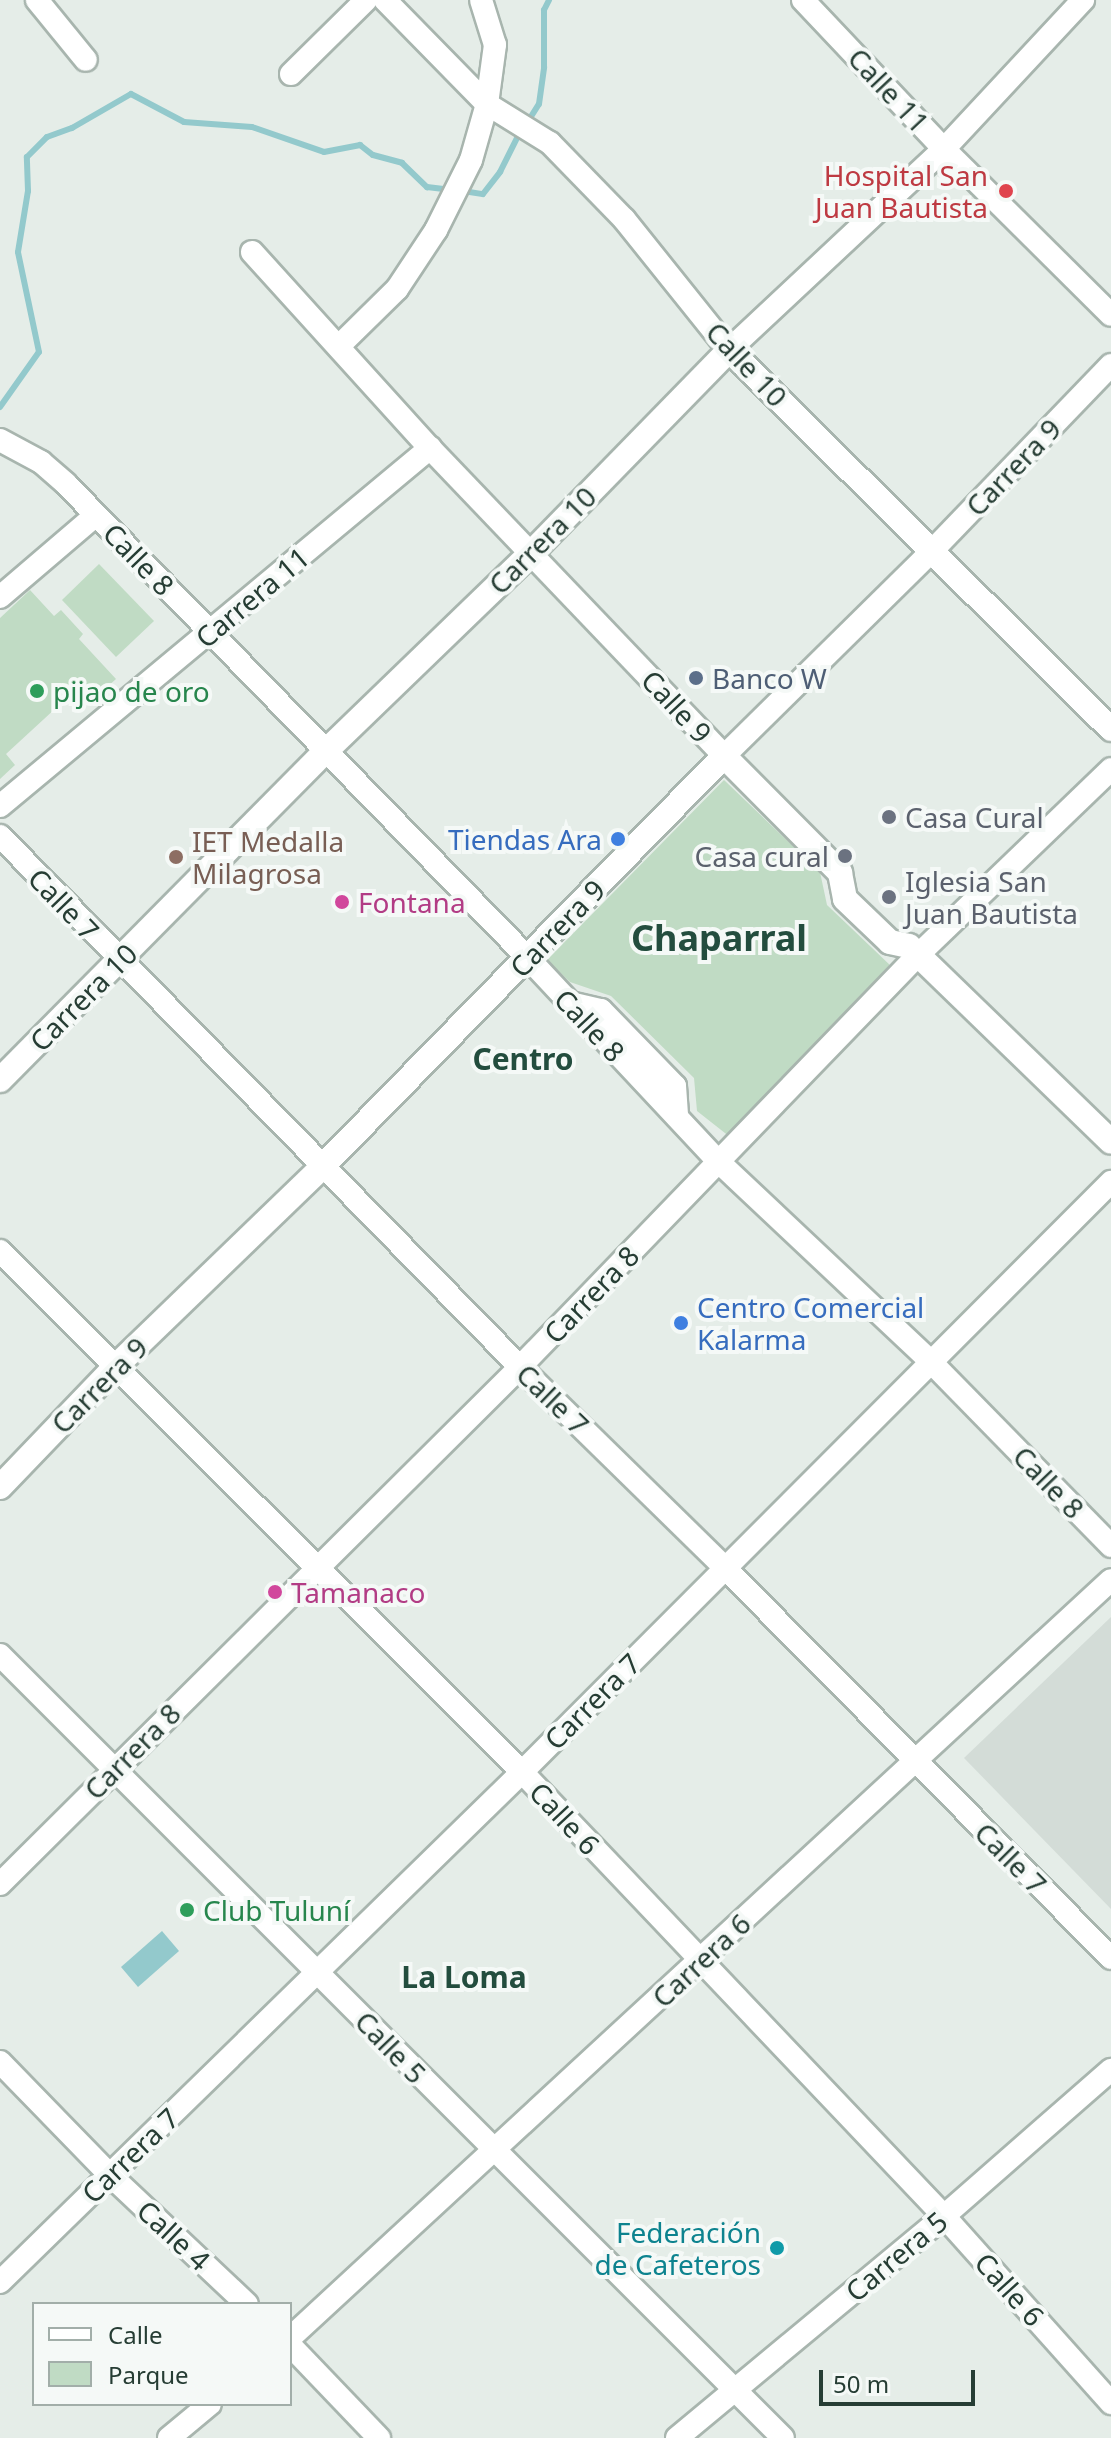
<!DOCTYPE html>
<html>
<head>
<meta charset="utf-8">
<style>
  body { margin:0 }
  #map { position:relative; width:1111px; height:2438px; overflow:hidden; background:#e5ede8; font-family:"Noto Sans",sans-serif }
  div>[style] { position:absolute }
  .built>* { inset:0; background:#d3dcd7 }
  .green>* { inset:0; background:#c0dbc4 }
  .water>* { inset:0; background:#93c9cc }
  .stream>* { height:6px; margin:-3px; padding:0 3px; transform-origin:3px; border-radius:3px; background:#93c9cc }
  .roads { filter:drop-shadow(2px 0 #a8b5ae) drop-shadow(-2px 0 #a8b5ae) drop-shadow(0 2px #a8b5ae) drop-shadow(0 -2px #a8b5ae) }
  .minor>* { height:22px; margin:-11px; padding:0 11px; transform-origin:11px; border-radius:11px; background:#fff }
  .secondary>* { height:24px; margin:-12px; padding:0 12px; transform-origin:12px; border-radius:12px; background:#fff }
  .dots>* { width:22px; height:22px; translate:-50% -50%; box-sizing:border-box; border:4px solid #f5f9f7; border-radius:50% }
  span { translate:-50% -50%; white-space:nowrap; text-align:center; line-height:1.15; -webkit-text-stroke:8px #f5f9f7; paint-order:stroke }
  .street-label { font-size:28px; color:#263d34 }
  .health-label { font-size:28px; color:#be3a42 }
  .right { translate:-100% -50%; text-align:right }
  .service-label { font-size:28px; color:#4e5e75 }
  .left { translate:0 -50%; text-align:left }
  .leisure-label { font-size:28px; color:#27864d }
  .worship-label { font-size:28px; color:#5b616d }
  .shop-label { font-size:28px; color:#366cbe }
  .education-label { font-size:28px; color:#785e54 }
  .hotel-label { font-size:28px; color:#b23c85 }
  .culture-label { font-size:28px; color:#0d838f }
  .neighbourhood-label { font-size:30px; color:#234d3e; font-weight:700 }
  .district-label { font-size:36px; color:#234d3e; font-weight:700 }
  .legend { position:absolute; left:32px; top:2302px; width:260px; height:104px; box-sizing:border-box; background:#f5f9f7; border:2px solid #a2aea9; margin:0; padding:10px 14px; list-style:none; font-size:24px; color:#263d34 }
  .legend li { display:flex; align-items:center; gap:16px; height:40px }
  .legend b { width:40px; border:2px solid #a2aea9 }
  .scale { position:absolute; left:819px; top:2370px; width:156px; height:36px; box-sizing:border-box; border:4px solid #263d34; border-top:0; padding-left:10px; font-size:24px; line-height:28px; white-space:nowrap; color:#263d34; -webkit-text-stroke:6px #f5f9f7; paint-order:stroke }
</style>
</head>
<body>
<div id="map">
  <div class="built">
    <i style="clip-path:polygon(1111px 1617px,1111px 1909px,964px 1758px)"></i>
  </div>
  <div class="green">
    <i style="clip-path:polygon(99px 564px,154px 621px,116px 657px,62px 600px)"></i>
    <i style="clip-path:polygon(30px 590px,54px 616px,61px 610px,83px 634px,79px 639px,116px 679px,95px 698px,82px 684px,6px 754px,15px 765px,0 779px,0 618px)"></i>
    <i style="clip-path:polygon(724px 780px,820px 872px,827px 905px,892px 967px,730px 1137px,697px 1111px,694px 1078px,611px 996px,570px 982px,547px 960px)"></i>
  </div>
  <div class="water">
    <i style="clip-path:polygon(162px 1931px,179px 1951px,138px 1987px,121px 1967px)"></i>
  </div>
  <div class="stream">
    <i style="left:527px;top:123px;width:22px;rotate:-58deg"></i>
    <i style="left:539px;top:104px;width:37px;rotate:-82deg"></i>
    <i style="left:544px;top:67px;width:57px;rotate:-90deg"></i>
    <i style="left:544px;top:10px;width:11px;rotate:-63deg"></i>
    <i style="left:463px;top:191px;width:20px;rotate:9deg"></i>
    <i style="left:483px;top:194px;width:28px;rotate:-52deg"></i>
    <i style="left:500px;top:172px;width:45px;rotate:-63.4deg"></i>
    <i style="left:0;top:407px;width:67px;rotate:-54.7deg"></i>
    <i style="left:39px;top:352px;width:102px;rotate:-101.9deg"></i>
    <i style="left:18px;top:252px;width:62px;rotate:-80.7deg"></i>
    <i style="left:28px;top:191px;width:34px;rotate:-92deg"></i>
    <i style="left:27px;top:157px;width:28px;rotate:-45deg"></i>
    <i style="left:47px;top:137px;width:27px;rotate:-20deg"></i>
    <i style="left:72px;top:128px;width:68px;rotate:-30deg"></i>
    <i style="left:131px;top:94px;width:60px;rotate:27.8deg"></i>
    <i style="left:184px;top:122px;width:68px;rotate:4.2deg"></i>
    <i style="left:252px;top:127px;width:76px;rotate:19.1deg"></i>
    <i style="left:324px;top:152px;width:37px;rotate:-11deg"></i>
    <i style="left:360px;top:145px;width:16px;rotate:38deg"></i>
    <i style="left:373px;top:155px;width:30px;rotate:15deg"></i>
    <i style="left:402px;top:163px;width:35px;rotate:44deg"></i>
    <i style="left:427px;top:187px;width:25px;rotate:7deg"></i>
  </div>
  <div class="roads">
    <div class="minor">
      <i style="left:37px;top:0;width:77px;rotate:50.8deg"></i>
      <i style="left:385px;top:0;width:146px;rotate:45.6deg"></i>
      <i style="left:487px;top:104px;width:74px;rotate:31.8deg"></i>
      <i style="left:550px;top:143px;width:106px;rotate:45.8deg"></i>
      <i style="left:624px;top:219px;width:168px;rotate:51.3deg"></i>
      <i style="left:729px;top:350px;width:294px;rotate:-43.1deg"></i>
      <i style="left:944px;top:149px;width:204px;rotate:-47deg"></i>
      <i style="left:803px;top:0;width:205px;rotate:46.6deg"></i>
      <i style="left:944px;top:149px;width:235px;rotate:44.8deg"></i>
      <i style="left:291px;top:74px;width:105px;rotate:-44.6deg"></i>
      <i style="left:252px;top:252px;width:265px;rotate:47.8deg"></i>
      <i style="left:430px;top:448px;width:426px;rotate:46.3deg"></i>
      <i style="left:724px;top:756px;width:292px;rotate:-44.6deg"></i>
      <i style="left:932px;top:551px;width:258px;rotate:-46.1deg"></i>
      <i style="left:340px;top:345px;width:80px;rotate:-44.5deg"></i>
      <i style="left:397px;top:289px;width:71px;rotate:-56.5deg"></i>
      <i style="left:436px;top:230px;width:78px;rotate:-63.4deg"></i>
      <i style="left:471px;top:160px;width:58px;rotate:-74.1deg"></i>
      <i style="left:487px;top:104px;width:60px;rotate:-82.3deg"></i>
      <i style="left:495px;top:45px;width:47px;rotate:-107.3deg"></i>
      <i style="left:0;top:440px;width:47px;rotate:28.2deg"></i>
      <i style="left:41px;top:462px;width:33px;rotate:41deg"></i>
      <i style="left:66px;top:484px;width:662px;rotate:45.73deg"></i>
      <i style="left:528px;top:958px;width:281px;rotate:46.9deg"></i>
      <i style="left:720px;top:1163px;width:291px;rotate:43.3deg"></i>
      <i style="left:932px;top:1363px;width:256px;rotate:45.6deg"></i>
      <i style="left:0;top:597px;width:126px;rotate:-40.5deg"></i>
      <i style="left:0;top:806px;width:560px;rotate:-39.78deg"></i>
      <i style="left:0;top:836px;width:743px;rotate:45.6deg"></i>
      <i style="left:520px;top:1367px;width:286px;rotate:44.4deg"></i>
      <i style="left:724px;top:1567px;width:550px;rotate:45.29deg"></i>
      <i style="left:570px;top:1003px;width:32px;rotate:13deg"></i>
      <i style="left:601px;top:1010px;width:106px;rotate:45.8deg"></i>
      <i style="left:675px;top:1086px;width:31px;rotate:86deg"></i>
      <i style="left:0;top:1251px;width:738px;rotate:44.95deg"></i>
      <i style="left:522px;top:1772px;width:613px;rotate:46.46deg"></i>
      <i style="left:944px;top:2216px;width:251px;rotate:48.2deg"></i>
      <i style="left:0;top:1655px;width:1107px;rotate:45deg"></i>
      <i style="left:0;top:1884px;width:733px;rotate:-44.83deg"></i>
      <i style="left:520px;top:1367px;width:573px;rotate:-45.99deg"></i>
      <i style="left:918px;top:955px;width:268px;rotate:-43.9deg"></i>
      <i style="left:0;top:2062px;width:158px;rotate:45.8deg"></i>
      <i style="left:110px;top:2175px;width:188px;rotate:43.3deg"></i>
      <i style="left:0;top:2282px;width:730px;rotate:-44.33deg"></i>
      <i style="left:522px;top:1772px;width:834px;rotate:-45.05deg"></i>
      <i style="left:290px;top:2338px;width:1117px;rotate:-42.72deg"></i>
      <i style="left:290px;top:2345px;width:129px;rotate:46.3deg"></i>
      <i style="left:169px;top:2438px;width:53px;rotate:-39.7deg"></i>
      <i style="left:677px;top:2438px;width:347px;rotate:-39.7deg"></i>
      <i style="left:944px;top:2216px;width:222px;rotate:-41.2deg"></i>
    </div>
    <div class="secondary">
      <i style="left:0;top:1080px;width:463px;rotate:-45.3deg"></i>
      <i style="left:326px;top:751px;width:286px;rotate:-44deg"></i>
      <i style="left:532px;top:552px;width:282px;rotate:-45.7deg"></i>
      <i style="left:729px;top:350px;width:538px;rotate:44.77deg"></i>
      <i style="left:0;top:1487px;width:165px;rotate:-46.2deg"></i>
      <i style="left:114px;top:1368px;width:292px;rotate:-44deg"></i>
      <i style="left:324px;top:1165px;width:572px;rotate:-45.64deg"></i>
      <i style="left:724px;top:756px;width:165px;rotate:45.2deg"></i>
      <i style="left:840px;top:873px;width:26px;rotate:79deg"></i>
      <i style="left:845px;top:899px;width:62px;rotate:43.7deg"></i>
      <i style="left:890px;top:942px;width:19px;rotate:12deg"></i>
      <i style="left:909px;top:946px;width:281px;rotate:44.1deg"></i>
    </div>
  </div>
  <div class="dots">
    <i style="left:1006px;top:191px;background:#e0444e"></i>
    <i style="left:696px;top:678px;background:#5c6f8a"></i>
    <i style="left:37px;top:691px;background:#2e9e5b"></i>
    <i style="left:889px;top:817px;background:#6b7280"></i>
    <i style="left:618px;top:839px;background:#3f7fe0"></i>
    <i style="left:845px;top:856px;background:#6b7280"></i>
    <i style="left:176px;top:857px;background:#8d6e63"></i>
    <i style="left:889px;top:897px;background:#6b7280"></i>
    <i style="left:342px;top:902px;background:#d1479c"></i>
    <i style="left:681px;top:1323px;background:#3f7fe0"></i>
    <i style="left:275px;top:1592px;background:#d1479c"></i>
    <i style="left:187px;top:1910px;background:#2e9e5b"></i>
    <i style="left:777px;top:2248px;background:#0f9aa8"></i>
  </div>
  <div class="street-label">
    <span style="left:889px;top:90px;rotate:47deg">Calle 11</span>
    <span style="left:747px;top:364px;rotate:47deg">Calle 10</span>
    <span style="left:1013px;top:467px;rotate:-46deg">Carrera 9</span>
    <span style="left:542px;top:540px;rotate:-45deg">Carrera 10</span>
    <span style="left:139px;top:559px;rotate:46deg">Calle 8</span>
    <span style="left:252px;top:597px;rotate:-40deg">Carrera 11</span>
    <span style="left:677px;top:706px;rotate:47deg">Calle 9</span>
    <span style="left:64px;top:904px;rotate:46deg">Calle 7</span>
    <span style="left:557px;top:928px;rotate:-46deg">Carrera 9</span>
    <span style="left:83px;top:997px;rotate:-45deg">Carrera 10</span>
    <span style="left:590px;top:1025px;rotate:47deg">Calle 8</span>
    <span style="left:591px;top:1294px;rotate:-46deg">Carrera 8</span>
    <span style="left:99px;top:1385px;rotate:-45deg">Carrera 9</span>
    <span style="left:553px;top:1399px;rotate:44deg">Calle 7</span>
    <span style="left:1049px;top:1482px;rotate:46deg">Calle 8</span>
    <span style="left:592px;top:1701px;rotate:-45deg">Carrera 7</span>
    <span style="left:132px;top:1751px;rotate:-45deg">Carrera 8</span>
    <span style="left:565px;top:1818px;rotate:47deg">Calle 6</span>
    <span style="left:1011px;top:1858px;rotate:45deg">Calle 7</span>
    <span style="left:701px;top:1960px;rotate:-43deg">Carrera 6</span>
    <span style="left:391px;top:2047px;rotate:46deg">Calle 5</span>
    <span style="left:130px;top:2155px;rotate:-44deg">Carrera 7</span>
    <span style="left:174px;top:2235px;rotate:43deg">Calle 4</span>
    <span style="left:896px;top:2256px;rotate:-40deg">Carrera 5</span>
    <span style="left:1010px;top:2289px;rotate:48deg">Calle 6</span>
  </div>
  <div class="health-label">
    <span class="right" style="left:988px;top:191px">Hospital San<br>Juan Bautista</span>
  </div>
  <div class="service-label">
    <span class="left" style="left:712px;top:678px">Banco W</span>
  </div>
  <div class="leisure-label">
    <span class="left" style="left:53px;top:691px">pijao de oro</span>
    <span class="left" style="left:203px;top:1910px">Club Tuluní</span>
  </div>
  <div class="worship-label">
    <span class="left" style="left:905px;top:817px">Casa Cural</span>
    <span class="right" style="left:829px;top:856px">Casa cural</span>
    <span class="left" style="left:905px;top:897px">Iglesia San<br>Juan Bautista</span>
  </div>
  <div class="shop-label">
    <span class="right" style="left:602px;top:839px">Tiendas Ara</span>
    <span class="left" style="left:697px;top:1323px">Centro Comercial<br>Kalarma</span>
  </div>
  <div class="education-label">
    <span class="left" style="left:192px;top:857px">IET Medalla<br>Milagrosa</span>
  </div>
  <div class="hotel-label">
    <span class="left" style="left:358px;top:902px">Fontana</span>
    <span class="left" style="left:291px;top:1592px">Tamanaco</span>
  </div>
  <div class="culture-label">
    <span class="right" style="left:761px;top:2248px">Federación<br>de Cafeteros</span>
  </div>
  <div class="neighbourhood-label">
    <span style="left:523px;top:1059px">Centro</span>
    <span style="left:464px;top:1977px">La Loma</span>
  </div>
  <div class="district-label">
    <span style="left:719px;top:938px">Chaparral</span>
  </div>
  <ul class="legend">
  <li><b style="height:10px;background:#fff"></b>Calle</li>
  <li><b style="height:22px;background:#c0dbc4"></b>Parque</li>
  </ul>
  <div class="scale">50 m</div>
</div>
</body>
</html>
